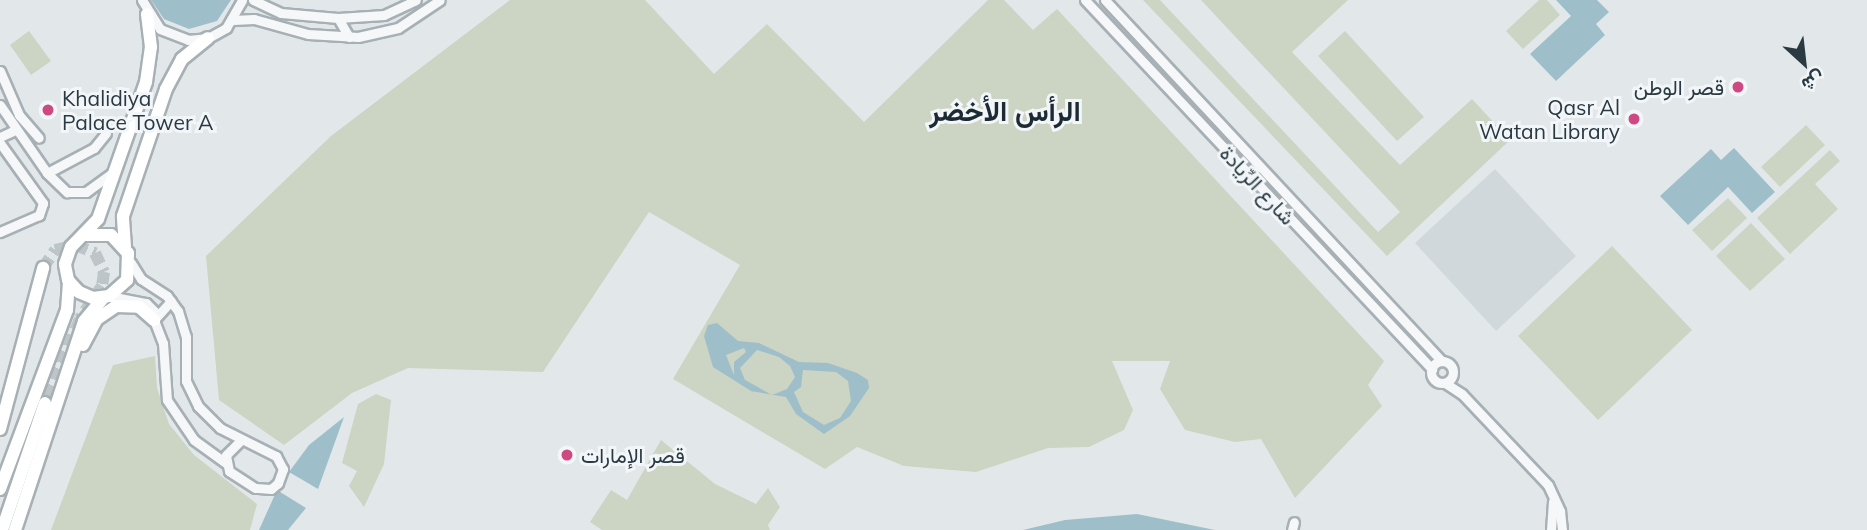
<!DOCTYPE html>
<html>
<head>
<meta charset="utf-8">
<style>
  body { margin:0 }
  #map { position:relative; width:1867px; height:530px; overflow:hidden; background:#e2e8ea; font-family:Mulish,Vazirmatn,sans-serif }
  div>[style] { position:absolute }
  .built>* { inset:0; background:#d0d8dc }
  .green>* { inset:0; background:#ccd4c3 }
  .water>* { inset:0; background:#9ebfca }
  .secondary-tunnel>* { height:12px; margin-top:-6px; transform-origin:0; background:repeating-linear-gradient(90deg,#bdc5c8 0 12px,transparent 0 18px) }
  .roads { filter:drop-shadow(2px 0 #a7b0b4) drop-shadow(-2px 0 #a7b0b4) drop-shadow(0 2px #a7b0b4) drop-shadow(0 -2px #a7b0b4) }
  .street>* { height:9px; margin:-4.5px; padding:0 4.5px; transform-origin:4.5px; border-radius:4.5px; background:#f5f7f9 }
  .street>.ring { margin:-4.5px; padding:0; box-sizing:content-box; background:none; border:9px solid #f5f7f9; border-radius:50% }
  .secondary>* { height:12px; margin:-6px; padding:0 6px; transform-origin:6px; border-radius:6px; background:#fff }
  .dots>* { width:19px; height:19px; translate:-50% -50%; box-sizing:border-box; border:4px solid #f2f6f8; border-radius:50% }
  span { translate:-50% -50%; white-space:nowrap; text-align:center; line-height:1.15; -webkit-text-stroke:6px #f2f6f8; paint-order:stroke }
  .poi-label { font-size:21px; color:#2a3a42 }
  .right { translate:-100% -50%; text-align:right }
  .left { translate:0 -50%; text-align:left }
  .street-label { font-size:21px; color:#2a3a42 }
  .district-label { font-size:28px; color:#1c2a33; font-weight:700 }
  .north { position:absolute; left:1769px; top:28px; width:70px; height:70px; -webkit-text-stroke:5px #f2f6f8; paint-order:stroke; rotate:153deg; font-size:19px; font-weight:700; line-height:28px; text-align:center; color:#2a3a42 }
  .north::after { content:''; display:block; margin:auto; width:24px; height:32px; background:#2a3a42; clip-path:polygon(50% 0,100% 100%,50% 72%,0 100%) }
</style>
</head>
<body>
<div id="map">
  <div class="built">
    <i style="clip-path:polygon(1495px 169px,1576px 256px,1496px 331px,1415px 243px)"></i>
  </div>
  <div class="green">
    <i style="clip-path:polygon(510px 0,645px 0,714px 74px,767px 24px,864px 122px,988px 0,1004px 0,1033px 30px,1057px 9px,1384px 361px,1368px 385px,1382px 406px,1295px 498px,1261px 439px,1235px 442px,1185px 430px,1160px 389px,1170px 361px,1112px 361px,1133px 410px,1124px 430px,1089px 447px,1048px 448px,976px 472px,904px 466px,857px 447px,825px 469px,673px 379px,740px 265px,649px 212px,543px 372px,408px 368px,352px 393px,284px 445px,219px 400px,206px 256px,331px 136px)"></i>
    <i style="clip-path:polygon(1143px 0,1160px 0,1378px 232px,1400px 212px,1201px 0,1348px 0,1292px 52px,1400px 165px,1472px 99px,1510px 140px,1387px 256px)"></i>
    <i style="clip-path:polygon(1539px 0,1547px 0,1560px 15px,1523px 49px,1506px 31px)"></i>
    <i style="clip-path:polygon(29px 31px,51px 61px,31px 75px,10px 45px)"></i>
    <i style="clip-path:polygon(1345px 31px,1424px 117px,1397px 141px,1318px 56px)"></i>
    <i style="clip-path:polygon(1806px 125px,1825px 145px,1780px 187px,1761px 167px)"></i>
    <i style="clip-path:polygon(1830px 150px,1840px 161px,1815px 184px,1838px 209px,1790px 254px,1757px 218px)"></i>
    <i style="clip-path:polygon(1728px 198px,1747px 218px,1712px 251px,1692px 230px)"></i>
    <i style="clip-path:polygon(1751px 223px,1785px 259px,1750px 291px,1716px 256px)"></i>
    <i style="clip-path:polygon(1612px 246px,1692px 330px,1598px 420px,1518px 336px)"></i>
    <i style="clip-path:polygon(155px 356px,157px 388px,169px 424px,194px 455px,257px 504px,250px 530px,51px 530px,113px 365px)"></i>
    <i style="clip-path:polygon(376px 394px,391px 400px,384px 464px,364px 507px,349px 486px,357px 471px,342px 463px,358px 404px)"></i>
    <i style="clip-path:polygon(661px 440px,715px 484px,756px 504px,768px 488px,780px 507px,768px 525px,770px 530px,602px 530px,590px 522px,611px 490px,627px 500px)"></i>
  </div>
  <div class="water">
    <i style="clip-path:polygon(151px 0,231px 0,217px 21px,189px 29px,164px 19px)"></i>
    <i style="clip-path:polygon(1556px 0,1597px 0,1609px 12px,1596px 24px,1605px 35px,1556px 81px,1530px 54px,1571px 16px)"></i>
    <i style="clip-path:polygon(1734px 148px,1775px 192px,1752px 213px,1728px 187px,1688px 225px,1660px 196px,1711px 149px,1721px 160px)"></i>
    <i style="clip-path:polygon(evenodd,717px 323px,738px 341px,759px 343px,799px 362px,828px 363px,857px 373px,868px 380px,869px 388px,850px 416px,824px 434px,796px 414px,786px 397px,751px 391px,713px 367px,704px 336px,708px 325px,717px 323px,744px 348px,746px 352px,734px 362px,734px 375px,726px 355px,744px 348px,717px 323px,757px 350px,779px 357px,790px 366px,795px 377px,787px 389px,772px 395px,745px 380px,740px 368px,757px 350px,717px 323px,803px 370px,836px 372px,848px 381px,851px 401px,840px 418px,824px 425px,803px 412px,794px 392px,801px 387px,803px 370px)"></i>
    <i style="clip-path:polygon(344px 417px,318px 489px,289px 472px,309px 445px)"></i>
    <i style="clip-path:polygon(277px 490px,306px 508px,288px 530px,259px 530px)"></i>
    <i style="clip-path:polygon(1137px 514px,1215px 530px,1023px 530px,1065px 520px)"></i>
  </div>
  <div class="secondary-tunnel">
    <i style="left:43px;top:268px;width:22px;rotate:-56deg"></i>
    <i style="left:55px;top:250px;width:22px;rotate:-13deg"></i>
    <i style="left:76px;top:245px;width:21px;rotate:23deg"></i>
    <i style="left:95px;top:253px;width:21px;rotate:65deg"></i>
    <i style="left:104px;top:272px;width:14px;rotate:98deg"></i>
    <i style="left:102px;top:286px;width:40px;rotate:124deg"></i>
    <i style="left:80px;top:319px;width:91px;rotate:112.6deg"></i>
  </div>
  <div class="roads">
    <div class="street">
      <i style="left:142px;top:0;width:34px;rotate:58deg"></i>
      <i style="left:160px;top:29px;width:30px;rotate:21deg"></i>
      <i style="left:188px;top:40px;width:20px;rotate:-6deg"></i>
      <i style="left:208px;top:38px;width:21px;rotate:-29deg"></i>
      <i style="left:226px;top:28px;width:32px;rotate:-60deg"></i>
      <i style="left:253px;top:0;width:31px;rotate:25deg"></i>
      <i style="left:281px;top:13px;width:57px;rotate:5deg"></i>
      <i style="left:338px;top:18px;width:46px;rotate:-3.7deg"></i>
      <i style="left:384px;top:15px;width:35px;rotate:-25deg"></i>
      <i style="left:1085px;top:0;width:507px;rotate:46.76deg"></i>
      <i style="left:1105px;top:0;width:494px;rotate:47deg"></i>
      <i style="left:338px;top:18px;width:22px;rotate:60deg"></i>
      <i style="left:233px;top:20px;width:21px;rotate:-3deg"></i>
      <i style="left:254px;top:19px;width:56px;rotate:15.5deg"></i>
      <i style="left:308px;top:34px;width:50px;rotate:3.4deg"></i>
      <i style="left:358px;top:37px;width:41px;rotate:-12.7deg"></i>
      <i style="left:398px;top:28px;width:50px;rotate:-33.7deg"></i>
      <i style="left:0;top:71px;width:48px;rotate:66.6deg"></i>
      <i style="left:19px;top:115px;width:30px;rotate:49deg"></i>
      <i style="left:0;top:105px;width:83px;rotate:55.3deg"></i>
      <i style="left:47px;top:173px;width:28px;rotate:44deg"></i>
      <i style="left:67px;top:192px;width:19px"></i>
      <i style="left:86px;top:192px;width:32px;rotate:-36deg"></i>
      <i style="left:0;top:137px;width:17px;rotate:-25deg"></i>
      <i style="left:0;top:143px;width:74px;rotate:54.4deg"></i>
      <i style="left:43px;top:203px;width:13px;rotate:108deg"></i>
      <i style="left:39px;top:215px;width:43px;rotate:156.4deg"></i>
      <i style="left:47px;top:173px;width:53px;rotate:-28deg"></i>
      <i style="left:94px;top:148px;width:19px;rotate:-51deg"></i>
      <i style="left:131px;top:263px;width:19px;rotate:58deg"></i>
      <i style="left:141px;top:279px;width:31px;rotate:33deg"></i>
      <i style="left:167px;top:296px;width:19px;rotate:54deg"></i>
      <i style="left:178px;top:311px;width:27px;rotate:73deg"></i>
      <i style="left:186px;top:337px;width:44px;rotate:90deg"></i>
      <i style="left:186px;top:381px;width:28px;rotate:64deg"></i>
      <i style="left:198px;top:406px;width:31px;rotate:45deg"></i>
      <i style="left:220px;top:428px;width:63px;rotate:26.6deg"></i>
      <i style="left:276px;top:456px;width:15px;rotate:62deg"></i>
      <i style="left:283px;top:469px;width:15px;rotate:110deg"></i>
      <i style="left:278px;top:483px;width:9px;rotate:139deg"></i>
      <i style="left:271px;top:489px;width:16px;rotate:-176deg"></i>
      <i style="left:255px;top:488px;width:31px;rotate:-147deg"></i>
      <i style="left:229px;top:471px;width:16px;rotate:-101deg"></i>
      <i style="left:226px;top:455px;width:20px;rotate:-45deg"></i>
      <i style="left:109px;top:296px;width:38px;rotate:11deg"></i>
      <i style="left:146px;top:303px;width:17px;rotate:45deg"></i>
      <i style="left:171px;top:301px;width:25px;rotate:132deg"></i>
      <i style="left:154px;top:320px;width:25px;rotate:69deg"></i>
      <i style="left:163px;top:343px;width:57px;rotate:86deg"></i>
      <i style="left:167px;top:400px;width:48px;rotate:56deg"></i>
      <i style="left:194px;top:440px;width:39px;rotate:36deg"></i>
      <i class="ring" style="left:1431px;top:361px;width:13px;height:13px"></i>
      <i style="left:1445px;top:383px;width:20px;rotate:33deg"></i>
      <i style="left:1462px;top:394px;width:125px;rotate:46.6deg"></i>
      <i style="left:1548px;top:485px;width:29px;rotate:65deg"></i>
      <i style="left:1560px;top:511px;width:19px;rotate:84deg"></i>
      <i style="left:1292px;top:530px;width:8px;rotate:-76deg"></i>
      <i style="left:1551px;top:530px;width:29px;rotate:-86deg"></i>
    </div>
    <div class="secondary">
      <i style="left:86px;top:235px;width:25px"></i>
      <i style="left:111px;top:235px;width:25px;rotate:47deg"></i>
      <i style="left:128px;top:253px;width:27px;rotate:92deg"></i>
      <i style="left:127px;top:280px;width:24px;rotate:138deg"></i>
      <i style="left:109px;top:296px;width:16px;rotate:173deg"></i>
      <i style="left:93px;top:298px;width:15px;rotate:-157deg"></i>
      <i style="left:79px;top:292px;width:16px;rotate:-133deg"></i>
      <i style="left:68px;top:280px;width:16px;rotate:-101deg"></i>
      <i style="left:65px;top:264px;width:18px;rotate:-71deg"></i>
      <i style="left:71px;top:247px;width:39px;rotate:-46deg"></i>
      <i style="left:98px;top:219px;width:145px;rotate:-70.7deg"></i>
      <i style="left:146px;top:82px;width:35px;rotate:-82deg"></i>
      <i style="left:151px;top:47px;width:33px;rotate:-97deg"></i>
      <i style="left:125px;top:247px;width:31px;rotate:-94deg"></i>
      <i style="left:123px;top:216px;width:134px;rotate:-71.3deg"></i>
      <i style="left:166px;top:89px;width:34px;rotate:-62deg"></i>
      <i style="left:182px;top:59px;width:33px;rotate:-39deg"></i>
      <i style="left:83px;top:345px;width:30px;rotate:-62deg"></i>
      <i style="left:97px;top:319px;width:23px;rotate:-34deg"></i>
      <i style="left:116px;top:306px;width:23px;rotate:2deg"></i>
      <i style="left:139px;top:307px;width:20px;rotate:41deg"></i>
      <i style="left:0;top:429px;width:167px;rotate:-75deg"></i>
      <i style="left:0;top:489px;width:191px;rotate:-69.5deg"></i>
      <i style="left:67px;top:310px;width:28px;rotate:-86deg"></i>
      <i style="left:2px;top:530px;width:134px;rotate:-71.3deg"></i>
      <i style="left:15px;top:530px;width:220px;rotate:-71.7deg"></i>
      <i style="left:84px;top:321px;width:31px;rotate:-50deg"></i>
    </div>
  </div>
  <div class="dots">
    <i style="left:1738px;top:87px;background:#ce4982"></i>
    <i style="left:48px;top:110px;background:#ce4982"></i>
    <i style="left:1634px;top:119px;background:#ce4982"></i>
    <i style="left:567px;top:455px;background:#ce4982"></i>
  </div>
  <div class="poi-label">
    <span class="right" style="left:1724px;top:87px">قصر الوطن</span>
    <span class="left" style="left:62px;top:110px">Khalidiya<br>Palace Tower A</span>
    <span class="right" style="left:1620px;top:119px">Qasr Al<br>Watan Library</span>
    <span class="left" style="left:581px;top:455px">قصر الإمارات</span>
  </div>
  <div class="street-label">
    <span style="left:1258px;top:185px;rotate:47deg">شارع الرِّيادة</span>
  </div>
  <div class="district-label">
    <span style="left:1005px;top:111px">الرأس الأخضر</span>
  </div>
  <div class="north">ش</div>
</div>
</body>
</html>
